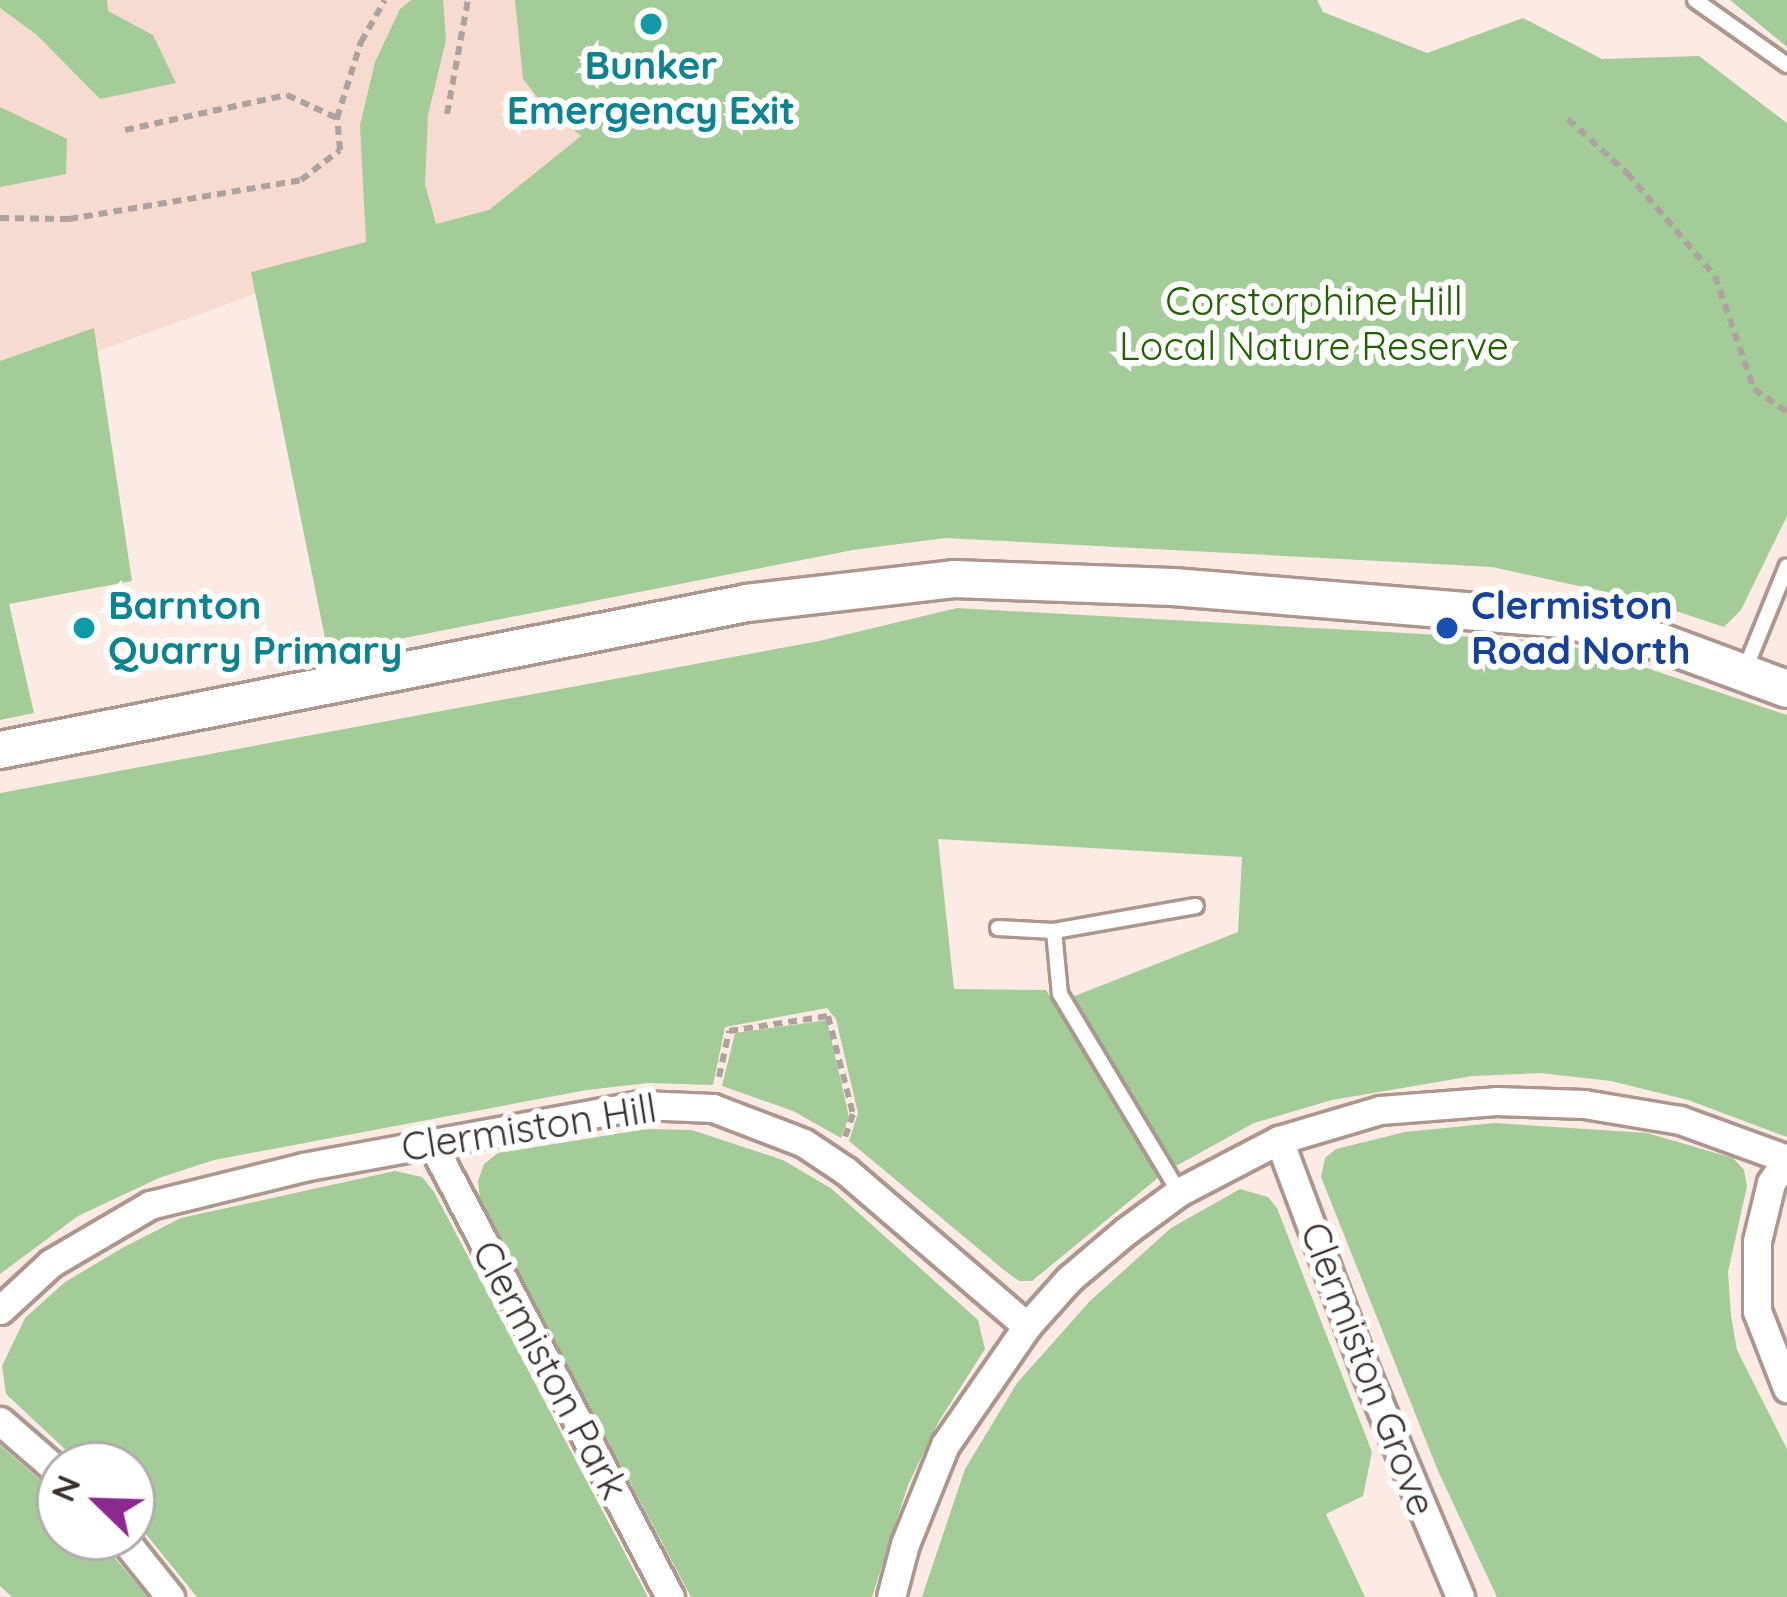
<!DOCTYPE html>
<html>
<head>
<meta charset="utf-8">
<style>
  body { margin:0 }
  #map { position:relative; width:1787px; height:1597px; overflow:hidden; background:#fcebe5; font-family:Quicksand,sans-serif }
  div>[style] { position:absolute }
  .built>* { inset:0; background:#f8dbd0 }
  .green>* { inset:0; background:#a4cc98 }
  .path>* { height:6px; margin-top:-3px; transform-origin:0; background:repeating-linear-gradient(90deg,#afa19d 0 9px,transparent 0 15px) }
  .roads { filter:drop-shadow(3px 0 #ab978f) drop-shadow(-3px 0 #ab978f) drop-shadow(0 3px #ab978f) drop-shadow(0 -3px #ab978f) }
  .service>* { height:14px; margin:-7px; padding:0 7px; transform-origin:7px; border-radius:7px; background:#fff }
  .minor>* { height:27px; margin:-13.5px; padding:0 13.5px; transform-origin:13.5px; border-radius:13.5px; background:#fff }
  .tertiary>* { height:36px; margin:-18px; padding:0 18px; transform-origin:18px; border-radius:18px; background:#fff }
  .dots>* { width:33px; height:33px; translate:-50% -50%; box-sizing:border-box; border:6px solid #fff; border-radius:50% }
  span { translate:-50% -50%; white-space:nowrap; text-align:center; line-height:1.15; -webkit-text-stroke:12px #fff; paint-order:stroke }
  .culture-label { font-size:39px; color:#0d838f; font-weight:700 }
  .left { translate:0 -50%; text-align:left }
  .park-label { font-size:39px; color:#226100 }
  .transit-label { font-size:39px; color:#164399; font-weight:700 }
  .street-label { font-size:39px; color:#3a322f }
  .north { position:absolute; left:36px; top:1441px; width:120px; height:120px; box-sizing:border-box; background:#fff; border:3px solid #b0adac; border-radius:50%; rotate:293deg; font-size:33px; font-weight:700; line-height:48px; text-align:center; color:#3a322f }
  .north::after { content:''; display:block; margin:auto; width:42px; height:54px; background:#8c288f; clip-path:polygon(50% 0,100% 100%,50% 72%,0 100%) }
</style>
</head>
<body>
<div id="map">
  <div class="built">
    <i style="clip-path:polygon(0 0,611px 0,609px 241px,258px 293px,106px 348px,0 397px)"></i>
  </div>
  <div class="green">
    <i style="clip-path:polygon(0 0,107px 0,108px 11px,153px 35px,176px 83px,100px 99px,37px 35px,0 8px)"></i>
    <i style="clip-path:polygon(411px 0,443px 0,446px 40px,428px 115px,425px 184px,436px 224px,489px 210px,581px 136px,545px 107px,523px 79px,515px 0,1317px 0,1323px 12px,1427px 53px,1523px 18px,1602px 59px,1699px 56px,1787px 123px,1787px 516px,1741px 610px,1724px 627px,1643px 600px,1492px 567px,945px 538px,853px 550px,328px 653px,251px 272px,366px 242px,360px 125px,375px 62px,400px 9px)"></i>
    <i style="clip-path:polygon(1730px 0,1787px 0,1787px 47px)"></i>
    <i style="clip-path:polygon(0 107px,67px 139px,66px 174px,0 187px)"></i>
    <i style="clip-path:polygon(94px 328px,132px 581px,9px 604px,34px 713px,0 720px,0 361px)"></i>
    <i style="clip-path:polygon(957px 608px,1530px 640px,1596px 651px,1787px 715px,1787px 1137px,1688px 1100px,1611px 1081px,1540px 1073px,1473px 1076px,1332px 1100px,1254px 1123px,1176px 1166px,1072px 997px,1238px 932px,1242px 857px,938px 839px,954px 989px,1046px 990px,1159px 1177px,1032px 1281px,1019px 1281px,1004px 1270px,849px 1141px,858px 1113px,836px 1019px,827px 1008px,725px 1027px,713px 1085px,648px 1083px,587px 1090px,214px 1160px,159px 1178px,78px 1216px,0 1274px,0 793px,819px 641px)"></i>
    <i style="clip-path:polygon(827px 1020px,849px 1117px,841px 1138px,793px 1111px,722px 1086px,735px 1033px)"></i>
    <i style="clip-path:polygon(1495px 1123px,1647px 1133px,1733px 1158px,1744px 1170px,1747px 1186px,1728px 1272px,1731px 1316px,1737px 1350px,1787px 1449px,1787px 1597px,1497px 1597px,1438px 1471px,1321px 1177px,1325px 1158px,1336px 1149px,1405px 1132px)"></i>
    <i style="clip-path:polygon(646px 1129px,692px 1130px,783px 1160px,832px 1189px,978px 1320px,985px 1349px,939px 1421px,908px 1485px,872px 1597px,691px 1597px,480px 1200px,478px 1181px,484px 1164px,498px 1153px)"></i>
    <i style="clip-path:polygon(395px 1171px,422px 1177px,434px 1192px,648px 1597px,197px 1597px,132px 1517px,132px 1465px,82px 1465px,6px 1394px,2px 1366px,25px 1318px,65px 1282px,124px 1247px,181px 1218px)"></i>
    <i style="clip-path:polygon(1240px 1189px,1268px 1197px,1277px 1208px,1372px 1452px,1363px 1496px,1326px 1514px,1365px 1597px,922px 1597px,965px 1469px,1017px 1383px,1090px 1301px,1171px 1228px)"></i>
    <i style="clip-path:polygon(0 1445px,60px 1497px,60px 1537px,97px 1537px,148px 1597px,12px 1597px,0 1586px)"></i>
  </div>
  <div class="path">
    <i style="left:447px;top:114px;width:116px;rotate:-79.6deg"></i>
    <i style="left:1568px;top:119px;width:80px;rotate:42.5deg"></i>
    <i style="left:1627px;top:173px;width:135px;rotate:49.5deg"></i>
    <i style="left:1715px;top:276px;width:120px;rotate:71deg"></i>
    <i style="left:1754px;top:389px;width:40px;rotate:34.9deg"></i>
    <i style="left:125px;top:130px;width:166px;rotate:-12.2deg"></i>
    <i style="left:287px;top:95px;width:55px;rotate:24.7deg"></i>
    <i style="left:0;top:218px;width:69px;rotate:0.8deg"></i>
    <i style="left:69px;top:219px;width:235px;rotate:-9.5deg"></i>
    <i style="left:301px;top:180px;width:49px;rotate:-37.6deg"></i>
    <i style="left:340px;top:150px;width:32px;rotate:-95deg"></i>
    <i style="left:337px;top:118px;width:80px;rotate:-72.5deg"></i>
    <i style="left:361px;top:42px;width:48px;rotate:-60.3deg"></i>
    <i style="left:719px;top:1077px;width:47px;rotate:-77.7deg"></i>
    <i style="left:729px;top:1031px;width:100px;rotate:-8.6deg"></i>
    <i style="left:828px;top:1016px;width:101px;rotate:75.7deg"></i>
    <i style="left:853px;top:1114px;width:24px;rotate:109deg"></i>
  </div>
  <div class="roads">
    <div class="service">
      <i style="left:1695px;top:0;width:113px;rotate:35.2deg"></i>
      <i style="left:1744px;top:672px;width:114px;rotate:-67.9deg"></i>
      <i style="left:998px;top:928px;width:56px;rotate:3.1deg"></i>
      <i style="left:1054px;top:931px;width:144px;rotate:-10deg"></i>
      <i style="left:1054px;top:931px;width:63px;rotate:84.6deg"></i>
      <i style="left:1060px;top:994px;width:231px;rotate:59deg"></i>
    </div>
    <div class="minor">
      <i style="left:1279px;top:1140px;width:249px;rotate:69.5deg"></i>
      <i style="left:1366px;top:1373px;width:243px;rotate:67.2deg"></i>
      <i style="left:431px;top:1142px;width:514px;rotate:62.29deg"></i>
      <i style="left:1787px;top:1159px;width:29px;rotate:124deg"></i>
      <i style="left:1771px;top:1183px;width:60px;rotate:103.6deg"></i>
      <i style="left:1757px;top:1241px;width:70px;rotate:90deg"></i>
      <i style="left:1757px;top:1311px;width:83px;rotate:68.7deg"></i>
      <i style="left:0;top:1310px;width:69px;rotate:-42.7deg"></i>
      <i style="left:51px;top:1263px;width:115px;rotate:-30.4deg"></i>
      <i style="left:150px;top:1205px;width:158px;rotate:-13.9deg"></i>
      <i style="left:303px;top:1167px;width:344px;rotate:-10.4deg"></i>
      <i style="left:641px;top:1105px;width:72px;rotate:2.4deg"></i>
      <i style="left:713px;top:1108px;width:97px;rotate:21deg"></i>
      <i style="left:804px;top:1143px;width:50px;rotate:33.7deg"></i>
      <i style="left:846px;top:1171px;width:238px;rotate:40.6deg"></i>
      <i style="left:0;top:1421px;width:79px;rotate:40.9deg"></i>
      <i style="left:122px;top:1537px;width:77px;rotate:51.3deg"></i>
      <i style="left:891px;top:1597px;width:55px;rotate:-75.2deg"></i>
      <i style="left:905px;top:1544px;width:107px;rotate:-68deg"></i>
      <i style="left:945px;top:1445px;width:145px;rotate:-55.4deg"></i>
      <i style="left:1027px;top:1326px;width:63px;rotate:-48.2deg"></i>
      <i style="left:1069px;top:1279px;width:75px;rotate:-40.1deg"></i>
      <i style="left:1126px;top:1231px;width:66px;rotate:-36.3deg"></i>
      <i style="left:1179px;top:1192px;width:113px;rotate:-27.5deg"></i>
      <i style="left:1279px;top:1140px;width:105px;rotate:-16.5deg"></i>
      <i style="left:1380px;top:1110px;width:116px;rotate:-4.4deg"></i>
      <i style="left:1496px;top:1101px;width:88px;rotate:2deg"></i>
      <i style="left:1584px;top:1104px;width:97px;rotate:9.5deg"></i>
      <i style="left:1680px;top:1120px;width:114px;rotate:20deg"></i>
    </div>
    <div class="tertiary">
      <i style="left:0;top:750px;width:761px;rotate:-11.13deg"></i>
      <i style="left:747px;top:603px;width:208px;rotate:-6.6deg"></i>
      <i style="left:954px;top:579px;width:219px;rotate:2.1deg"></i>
      <i style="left:1173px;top:587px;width:391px;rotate:4.7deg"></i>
      <i style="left:1563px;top:619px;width:100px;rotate:13.3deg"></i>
      <i style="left:1660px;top:642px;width:135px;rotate:20.3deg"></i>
    </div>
  </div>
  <div class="dots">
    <i style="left:651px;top:24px;background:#0f9aa8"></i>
    <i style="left:84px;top:628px;background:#0f9aa8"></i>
    <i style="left:1447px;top:628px;background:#1a4fb4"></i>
  </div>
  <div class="culture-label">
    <span style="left:651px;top:88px">Bunker<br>Emergency Exit</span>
    <span class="left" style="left:108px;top:628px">Barnton<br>Quarry Primary</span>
  </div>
  <div class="park-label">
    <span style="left:1314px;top:324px">Corstorphine Hill<br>Local Nature Reserve</span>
  </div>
  <div class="transit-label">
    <span class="left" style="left:1471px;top:628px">Clermiston<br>Road North</span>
  </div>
  <div class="street-label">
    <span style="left:529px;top:1128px;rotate:-9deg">Clermiston Hill</span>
    <span style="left:1368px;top:1369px;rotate:69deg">Clermiston Grove</span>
    <span style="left:550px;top:1370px;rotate:62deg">Clermiston Park</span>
  </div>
  <div class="north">N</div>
</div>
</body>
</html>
